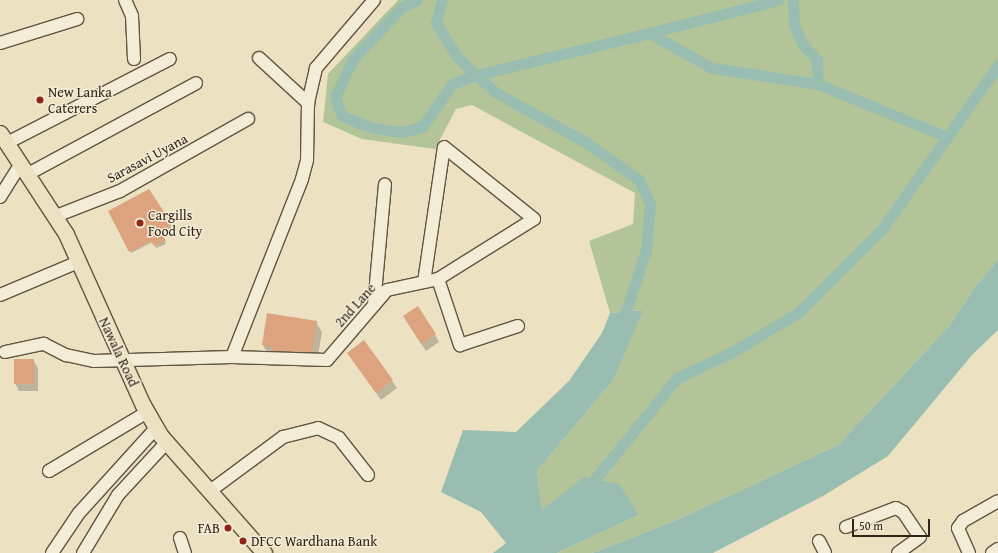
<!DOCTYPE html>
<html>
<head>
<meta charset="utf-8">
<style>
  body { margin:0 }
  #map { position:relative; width:998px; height:553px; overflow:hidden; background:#ece2c2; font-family:"Gentium Book Plus",serif }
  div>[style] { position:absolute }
  .green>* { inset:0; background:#b2c498 }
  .water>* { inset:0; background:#99beb1 }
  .shadow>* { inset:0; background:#0003 }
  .canal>* { height:11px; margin:-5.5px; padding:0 5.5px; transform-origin:5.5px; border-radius:5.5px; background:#99beb1 }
  .building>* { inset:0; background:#dda37f }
  .roads { filter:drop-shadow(1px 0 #625341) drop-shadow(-1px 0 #625341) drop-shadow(0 1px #625341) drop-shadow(0 -1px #625341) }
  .minor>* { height:12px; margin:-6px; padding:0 6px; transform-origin:6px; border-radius:6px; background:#f3ecd7 }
  .major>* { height:15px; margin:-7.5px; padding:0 7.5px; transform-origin:7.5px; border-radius:7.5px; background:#ece2c2 }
  .dots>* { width:11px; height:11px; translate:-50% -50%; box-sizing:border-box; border:2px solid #f3ecd7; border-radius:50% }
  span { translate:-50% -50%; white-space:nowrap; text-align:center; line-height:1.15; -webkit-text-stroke:3px #f3ecd7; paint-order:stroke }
  .poi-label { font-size:14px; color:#342316 }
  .left { translate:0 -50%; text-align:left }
  .right { translate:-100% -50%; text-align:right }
  .street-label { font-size:14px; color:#342316 }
  .scale { position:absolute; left:852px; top:519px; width:78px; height:18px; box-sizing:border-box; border:2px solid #342316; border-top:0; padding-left:5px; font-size:12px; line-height:14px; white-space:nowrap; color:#342316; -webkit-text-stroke:3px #f3ecd7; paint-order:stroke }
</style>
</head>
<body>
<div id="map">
  <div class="green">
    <i style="clip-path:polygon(398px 0,998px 0,998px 259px,976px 286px,950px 325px,838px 445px,679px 519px,592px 553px,557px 553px,639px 515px,542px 511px,537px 471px,614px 379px,642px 310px,610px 313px,589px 241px,633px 224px,635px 193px,472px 105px,456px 109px,435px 149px,362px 139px,323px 122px,328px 74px)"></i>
  </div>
  <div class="water">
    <i style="clip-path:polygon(998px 259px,998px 330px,972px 355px,888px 456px,823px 496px,713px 553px,592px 553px,679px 519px,838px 445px,950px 325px,976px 286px)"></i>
    <i style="clip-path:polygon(643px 310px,614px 379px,537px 471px,542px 510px,584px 477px,619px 484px,639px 515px,557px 553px,493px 553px,506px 543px,481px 512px,441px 492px,463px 430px,516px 432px,569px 381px,602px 333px,610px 313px)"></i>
  </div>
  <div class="shadow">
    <i style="clip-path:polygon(149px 190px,172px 227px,161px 235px,166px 244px,156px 248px,153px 242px,131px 253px,109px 211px)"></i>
    <i style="clip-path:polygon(268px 314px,316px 322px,322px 332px,317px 362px,268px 355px,263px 345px)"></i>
    <i style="clip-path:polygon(408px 323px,435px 335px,439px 342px,426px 351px)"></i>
    <i style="clip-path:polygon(364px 342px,397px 388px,381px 400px,353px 360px)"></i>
    <i style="clip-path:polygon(33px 360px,38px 368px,38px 391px,19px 391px,15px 383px)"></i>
  </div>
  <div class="canal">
    <i style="left:417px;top:0;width:17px;rotate:155deg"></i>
    <i style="left:402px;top:7px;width:71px;rotate:133.3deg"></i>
    <i style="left:353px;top:59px;width:42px;rotate:115.3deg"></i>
    <i style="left:335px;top:97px;width:20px;rotate:70deg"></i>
    <i style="left:342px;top:116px;width:33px;rotate:21deg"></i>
    <i style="left:373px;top:128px;width:29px;rotate:8deg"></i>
    <i style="left:402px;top:132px;width:21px;rotate:-14deg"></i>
    <i style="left:422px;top:127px;width:52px;rotate:-55.1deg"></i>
    <i style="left:452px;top:84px;width:26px;rotate:-21deg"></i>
    <i style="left:476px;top:75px;width:178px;rotate:-13.6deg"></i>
    <i style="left:649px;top:33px;width:72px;rotate:29.1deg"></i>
    <i style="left:712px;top:68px;width:107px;rotate:8.6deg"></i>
    <i style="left:818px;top:84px;width:139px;rotate:22.3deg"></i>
    <i style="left:442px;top:0;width:24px;rotate:105deg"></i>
    <i style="left:436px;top:23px;width:40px;rotate:58deg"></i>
    <i style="left:457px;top:57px;width:52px;rotate:42.6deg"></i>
    <i style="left:495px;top:92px;width:105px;rotate:29deg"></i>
    <i style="left:587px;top:143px;width:64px;rotate:35.4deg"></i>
    <i style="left:639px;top:180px;width:26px;rotate:65deg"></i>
    <i style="left:650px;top:204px;width:46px;rotate:95deg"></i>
    <i style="left:646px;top:250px;width:80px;rotate:108.2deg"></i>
    <i style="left:793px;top:0;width:25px;rotate:88deg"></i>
    <i style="left:794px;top:25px;width:22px;rotate:66deg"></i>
    <i style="left:803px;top:45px;width:21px;rotate:47deg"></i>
    <i style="left:817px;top:60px;width:24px;rotate:88deg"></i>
    <i style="left:649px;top:33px;width:133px;rotate:-14.3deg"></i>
    <i style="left:586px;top:490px;width:144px;rotate:-50.9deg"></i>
    <i style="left:677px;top:378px;width:61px;rotate:-25.3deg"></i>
    <i style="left:732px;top:352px;width:78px;rotate:-30.8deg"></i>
    <i style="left:799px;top:312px;width:117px;rotate:-45deg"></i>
    <i style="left:882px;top:229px;width:201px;rotate:-54.7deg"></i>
  </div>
  <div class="building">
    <i style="clip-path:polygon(149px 189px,172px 224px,161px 232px,166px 241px,154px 246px,151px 241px,129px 252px,108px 211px)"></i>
    <i style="clip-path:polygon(418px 306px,436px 334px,421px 344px,403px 316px)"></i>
    <i style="clip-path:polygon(267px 313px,317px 321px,312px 352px,272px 351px,273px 347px,262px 345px)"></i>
    <i style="clip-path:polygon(364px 340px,393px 380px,376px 393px,347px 353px)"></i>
    <i style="clip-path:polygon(14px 359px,34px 359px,34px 384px,14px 384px)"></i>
  </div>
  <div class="roads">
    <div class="minor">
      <i style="left:125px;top:0;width:17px;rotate:66deg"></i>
      <i style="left:132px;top:16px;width:43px;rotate:87.3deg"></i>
      <i style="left:0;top:43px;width:81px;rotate:-17.3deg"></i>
      <i style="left:259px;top:58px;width:67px;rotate:42.6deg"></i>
      <i style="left:7px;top:143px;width:183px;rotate:-27.3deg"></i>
      <i style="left:28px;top:174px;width:191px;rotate:-28.4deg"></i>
      <i style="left:0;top:197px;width:40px;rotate:-58deg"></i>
      <i style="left:56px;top:216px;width:69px;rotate:-21.3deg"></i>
      <i style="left:120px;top:191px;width:147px;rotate:-29.4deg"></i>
      <i style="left:438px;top:279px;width:70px;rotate:71.6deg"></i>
      <i style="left:460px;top:345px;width:61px;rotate:-18.1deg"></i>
      <i style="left:424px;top:282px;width:136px;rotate:-81.6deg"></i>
      <i style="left:0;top:295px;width:85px;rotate:-22.9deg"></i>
      <i style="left:374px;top:305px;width:121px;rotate:-84.8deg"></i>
      <i style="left:5px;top:352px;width:40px;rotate:-12deg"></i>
      <i style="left:44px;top:344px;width:25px;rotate:27deg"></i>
      <i style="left:66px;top:355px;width:29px;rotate:12deg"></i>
      <i style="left:94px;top:361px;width:138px;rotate:-1.7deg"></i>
      <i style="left:232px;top:357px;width:95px;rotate:1.8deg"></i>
      <i style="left:327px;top:360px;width:92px;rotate:-49.4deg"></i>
      <i style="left:387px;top:290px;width:52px;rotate:-12.2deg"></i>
      <i style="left:438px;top:279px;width:113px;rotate:-32deg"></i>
      <i style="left:534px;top:219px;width:115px;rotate:-141.3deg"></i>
      <i style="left:232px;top:357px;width:191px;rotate:-68.5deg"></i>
      <i style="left:302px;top:179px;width:20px;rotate:-75deg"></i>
      <i style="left:307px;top:160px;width:57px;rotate:-89deg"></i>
      <i style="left:308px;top:103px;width:36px;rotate:-77deg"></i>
      <i style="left:316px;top:68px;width:89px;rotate:-49.5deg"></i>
      <i style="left:49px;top:471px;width:114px;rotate:-31deg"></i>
      <i style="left:210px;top:491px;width:91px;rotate:-36.5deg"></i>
      <i style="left:283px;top:437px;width:36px;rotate:-14deg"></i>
      <i style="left:318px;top:428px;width:23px;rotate:25deg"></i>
      <i style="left:339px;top:438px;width:47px;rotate:51.9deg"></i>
      <i style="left:846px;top:527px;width:53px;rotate:-20.8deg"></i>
      <i style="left:896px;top:508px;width:8px;rotate:30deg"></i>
      <i style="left:903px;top:512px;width:30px;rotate:56deg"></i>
      <i style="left:920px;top:537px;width:27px;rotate:144deg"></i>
      <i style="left:180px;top:538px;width:16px;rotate:72deg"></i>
      <i style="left:819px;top:541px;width:13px;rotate:63deg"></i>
      <i style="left:52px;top:553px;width:48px;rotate:-56deg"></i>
      <i style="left:79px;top:513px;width:115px;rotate:-47.8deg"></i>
      <i style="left:83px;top:553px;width:68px;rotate:-58.9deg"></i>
      <i style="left:118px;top:495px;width:71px;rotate:-47.3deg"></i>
      <i style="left:969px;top:553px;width:27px;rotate:-114deg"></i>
      <i style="left:958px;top:528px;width:9px;rotate:-54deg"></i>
      <i style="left:963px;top:521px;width:40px;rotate:-29.7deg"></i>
      <i style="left:992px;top:553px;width:7px;rotate:-34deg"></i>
    </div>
    <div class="major">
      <i style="left:0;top:133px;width:121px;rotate:56.8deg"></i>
      <i style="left:66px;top:234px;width:188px;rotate:65.8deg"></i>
      <i style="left:143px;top:405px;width:36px;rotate:60deg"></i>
      <i style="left:161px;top:436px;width:156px;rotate:48.6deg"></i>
    </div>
  </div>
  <div class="dots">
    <i style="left:40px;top:100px;background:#8f2418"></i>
    <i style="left:140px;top:223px;background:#8f2418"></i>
    <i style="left:228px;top:528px;background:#8f2418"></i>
    <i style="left:243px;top:541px;background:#8f2418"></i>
  </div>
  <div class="poi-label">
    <span class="left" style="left:48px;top:100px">New Lanka<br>Caterers</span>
    <span class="left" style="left:148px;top:223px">Cargills<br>Food City</span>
    <span class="right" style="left:220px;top:528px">FAB</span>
    <span class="left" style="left:251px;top:541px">DFCC Wardhana Bank</span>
  </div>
  <div class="street-label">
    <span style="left:147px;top:158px;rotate:-28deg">Sarasavi Uyana</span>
    <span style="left:355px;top:305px;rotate:-48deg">2nd Lane</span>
    <span style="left:119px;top:352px;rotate:65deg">Nawala Road</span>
  </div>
  <div class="scale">50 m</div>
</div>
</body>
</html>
